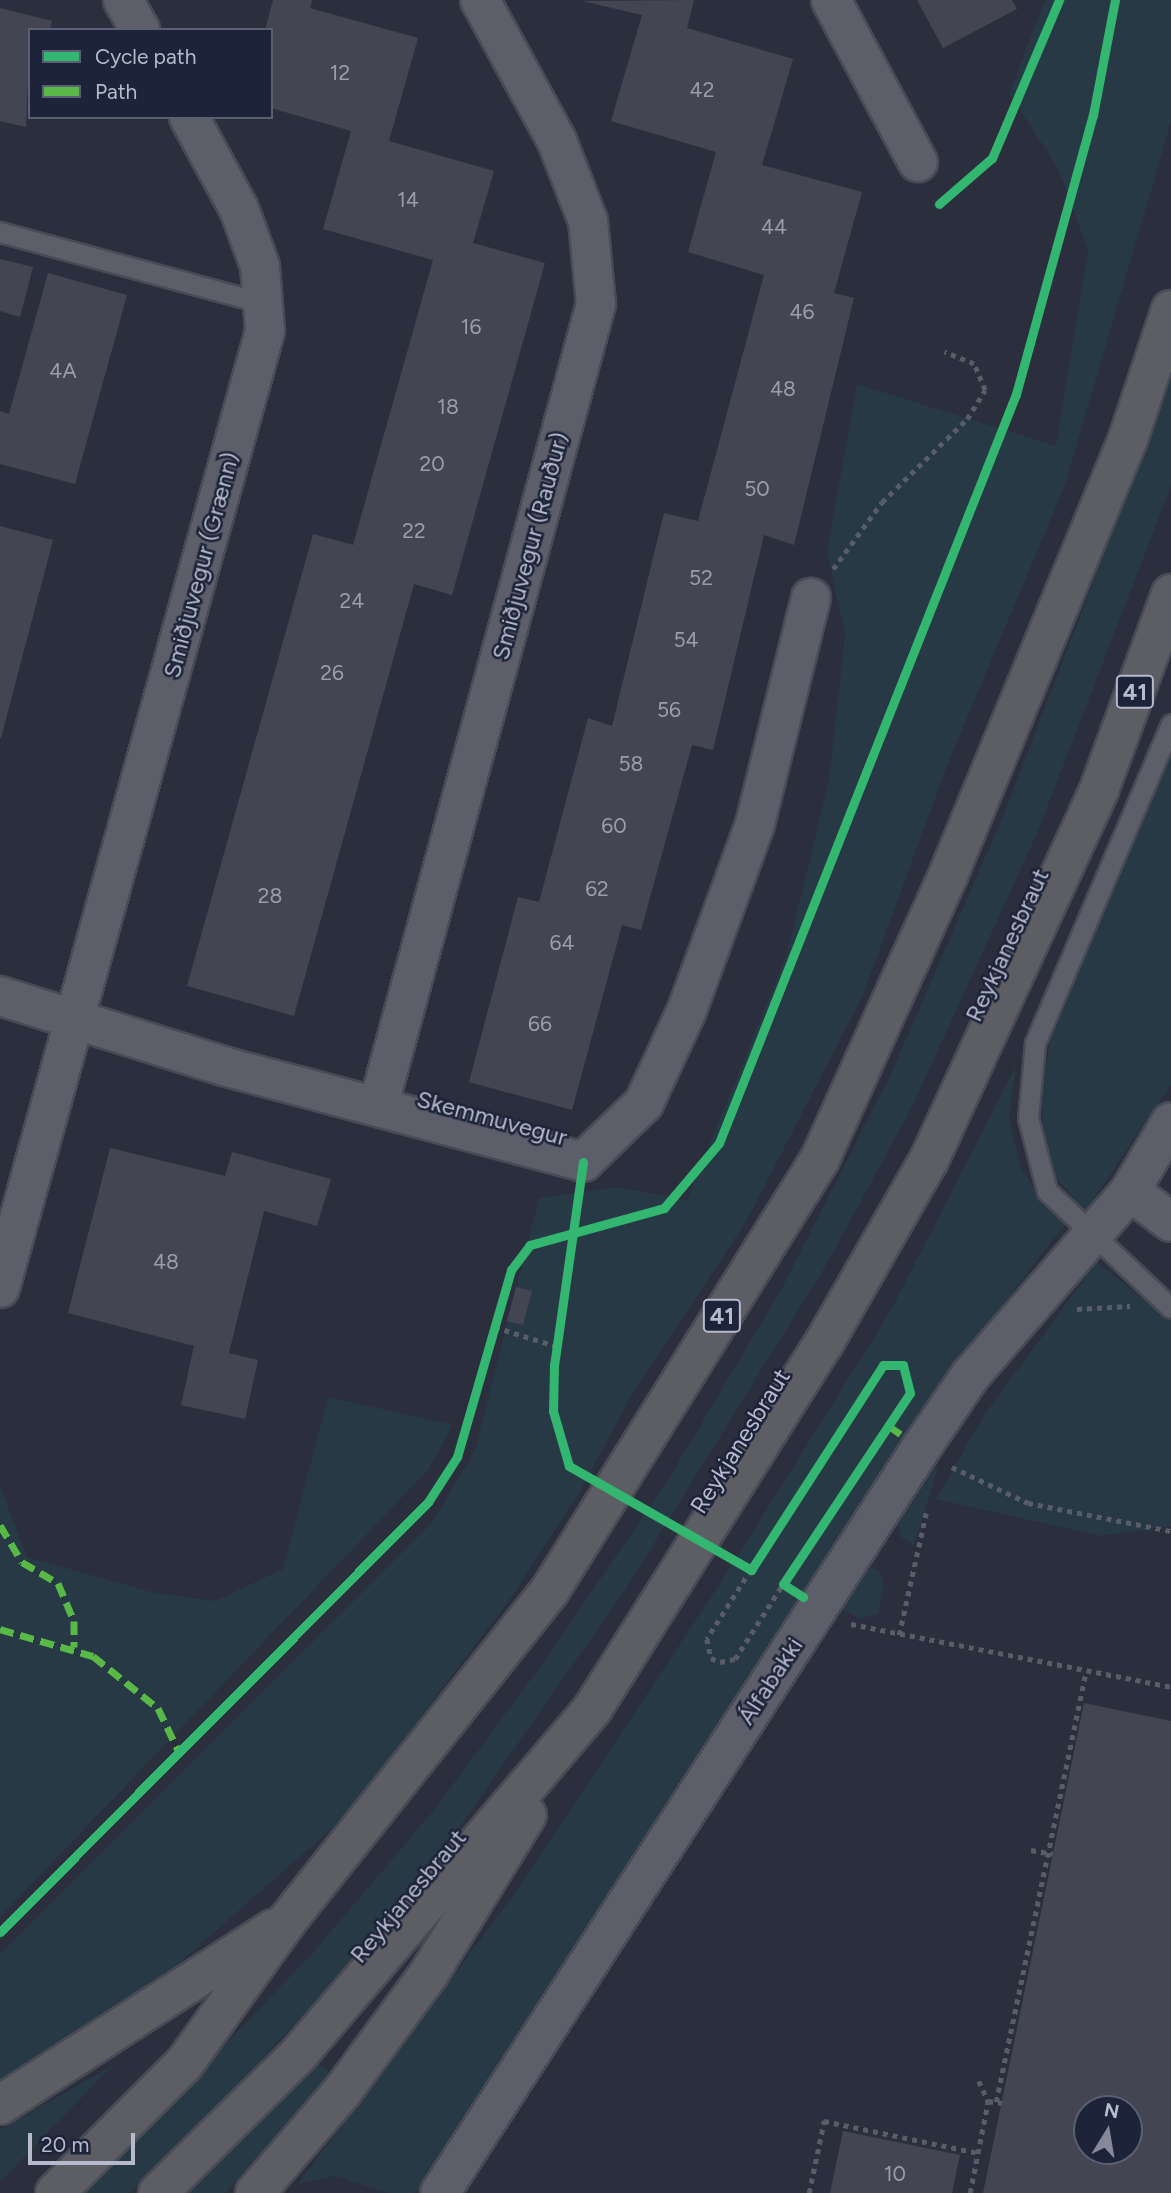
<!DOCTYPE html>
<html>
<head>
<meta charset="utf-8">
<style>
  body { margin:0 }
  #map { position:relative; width:1171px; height:2193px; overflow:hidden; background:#2b2f3d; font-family:Figtree,sans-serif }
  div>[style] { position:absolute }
  .green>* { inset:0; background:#273944 }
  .building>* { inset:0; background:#434652 }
  .path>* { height:4.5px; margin-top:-2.25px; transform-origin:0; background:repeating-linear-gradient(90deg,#595d67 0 5px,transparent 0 10px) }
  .roads { filter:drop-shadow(2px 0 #484b55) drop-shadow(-2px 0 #484b55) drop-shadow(0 2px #484b55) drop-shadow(0 -2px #484b55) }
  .lane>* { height:19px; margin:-9.5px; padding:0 9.5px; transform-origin:9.5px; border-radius:9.5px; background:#5c5e69 }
  .street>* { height:38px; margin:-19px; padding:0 19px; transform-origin:19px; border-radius:19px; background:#5c5e69 }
  .highway>* { height:38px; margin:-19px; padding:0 19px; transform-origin:19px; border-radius:19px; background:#5d5e63 }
  .quiet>* { height:7px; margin-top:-3.5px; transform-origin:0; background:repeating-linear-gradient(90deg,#58b947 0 14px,transparent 0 21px) }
  .cycleway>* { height:9px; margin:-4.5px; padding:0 4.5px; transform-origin:4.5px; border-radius:4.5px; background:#33b770 }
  span { translate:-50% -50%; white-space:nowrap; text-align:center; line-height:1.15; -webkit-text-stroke:5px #1d2338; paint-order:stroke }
  .number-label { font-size:21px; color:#999dae }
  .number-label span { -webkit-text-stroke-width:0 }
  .shield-label span { padding:2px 5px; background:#1d2338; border:2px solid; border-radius:5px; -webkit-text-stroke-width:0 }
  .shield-label { font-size:23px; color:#b6bacd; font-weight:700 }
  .street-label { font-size:24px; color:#b6bacd }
  .legend { position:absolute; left:28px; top:28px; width:245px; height:91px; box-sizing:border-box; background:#1d2338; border:2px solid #5a5f74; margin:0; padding:9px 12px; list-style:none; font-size:21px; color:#b6bacd }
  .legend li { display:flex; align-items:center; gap:14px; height:35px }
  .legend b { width:35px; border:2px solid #5a5f74 }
  .north { position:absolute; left:1073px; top:2095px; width:70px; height:70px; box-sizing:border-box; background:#1d2338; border:2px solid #5a5f74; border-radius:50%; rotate:11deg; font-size:19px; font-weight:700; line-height:28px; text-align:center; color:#b6bacd }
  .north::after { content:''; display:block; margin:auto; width:24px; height:32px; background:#85899b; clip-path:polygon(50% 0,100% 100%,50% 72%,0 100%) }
  .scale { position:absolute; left:28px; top:2133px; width:107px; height:32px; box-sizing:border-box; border:4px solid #b6bacd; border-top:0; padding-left:9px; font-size:21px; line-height:24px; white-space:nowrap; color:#b6bacd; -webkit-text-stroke:5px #1d2338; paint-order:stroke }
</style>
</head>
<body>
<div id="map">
  <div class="green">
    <i style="clip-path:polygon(1045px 0,1171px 0,1171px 122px,1065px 485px,948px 763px,863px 995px,747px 1220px,634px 1391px,579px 1493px,513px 1595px,346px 1816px,178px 1964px,0 2083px,0 1954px,431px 1524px,475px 1450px,539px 1198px,617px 1187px,687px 1200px,787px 954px,829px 780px,845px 635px,827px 551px,857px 384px,1056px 446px,1088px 250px,1057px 166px,1009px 94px)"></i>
    <i style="clip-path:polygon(1171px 380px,1171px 486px,1038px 831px,912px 1107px,825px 1267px,627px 1587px,454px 1835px,334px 1983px,182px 2143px,129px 2193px,82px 2193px,311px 1955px,434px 1810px,546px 1659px,669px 1478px,780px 1292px,891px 1074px,1004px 814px)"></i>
    <i style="clip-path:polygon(1171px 752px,1171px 1085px,1085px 1212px,1048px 1168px,1040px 1098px,1050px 1041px)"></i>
    <i style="clip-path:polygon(1016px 1066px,1009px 1116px,1020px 1166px,1045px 1207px,1065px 1224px,918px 1415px,422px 2186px,413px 2193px,389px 2193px,335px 2176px,298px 2184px,515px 1893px,727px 1573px,890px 1312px)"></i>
    <i style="clip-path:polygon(1097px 1262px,1171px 1321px,1171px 1526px,1101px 1536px,936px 1499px,984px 1415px)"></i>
    <i style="clip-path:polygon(328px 1397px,453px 1425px,429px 1469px,0 1917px,0 1486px,27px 1557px,151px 1592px,215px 1601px,283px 1569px)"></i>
    <i style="clip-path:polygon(932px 1466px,938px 1469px,914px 1545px,901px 1537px,896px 1512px)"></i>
    <i style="clip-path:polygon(866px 1565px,880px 1572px,884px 1585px,878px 1614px,860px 1619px,839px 1607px)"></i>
    <i style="clip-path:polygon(317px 2063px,331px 2074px,225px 2193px,185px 2193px)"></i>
    <i style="clip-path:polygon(113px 2065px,0 2182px,0 2130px)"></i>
  </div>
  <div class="building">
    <i style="clip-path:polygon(273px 0,312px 0,310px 8px,418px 38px,389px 141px,494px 171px,473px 243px,545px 263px,452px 595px,414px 584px,294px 1016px,187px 986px,313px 534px,353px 545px,433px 260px,323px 229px,351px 131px,271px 108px,271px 30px,265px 30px)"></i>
    <i style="clip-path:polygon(694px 0,687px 28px,793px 59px,762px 165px,862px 192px,834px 293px,854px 298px,794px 545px,764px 535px,713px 750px,692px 745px,641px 930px,622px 925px,572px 1110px,469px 1082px,518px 897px,539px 902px,588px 718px,612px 726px,664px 513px,698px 521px,764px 275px,688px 252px,716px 152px,611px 121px,642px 15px,582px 1px)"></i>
    <i style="clip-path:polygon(917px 0,1012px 0,1017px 9px,943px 48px)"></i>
    <i style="clip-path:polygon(0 8px,52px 21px,50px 30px,30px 30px,26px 127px,0 121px)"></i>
    <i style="clip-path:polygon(0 259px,33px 267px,20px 317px,0 311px)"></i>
    <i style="clip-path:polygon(48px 273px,127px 295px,75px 484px,0 464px,0 411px,9px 414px)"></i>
    <i style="clip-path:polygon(0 526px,53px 540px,1px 738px,0 738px)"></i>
    <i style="clip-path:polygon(110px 1148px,225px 1176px,232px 1152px,331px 1179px,317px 1226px,264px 1211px,229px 1353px,258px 1360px,245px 1419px,181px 1405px,194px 1346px,68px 1313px)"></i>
    <i style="clip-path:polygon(516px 1287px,532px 1291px,523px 1325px,507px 1321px)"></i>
    <i style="clip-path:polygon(evenodd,1084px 1703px,1171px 1721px,1171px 2193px,983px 2193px,1084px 1703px,1087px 2109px,1129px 2109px,1129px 2151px,1087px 2151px,1087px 2109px)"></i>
    <i style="clip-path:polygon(843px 2131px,960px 2155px,952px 2193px,830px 2193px)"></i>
  </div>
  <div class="path">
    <i style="left:833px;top:569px;width:83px;rotate:-53.8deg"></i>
    <i style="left:882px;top:502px;width:119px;rotate:-44.3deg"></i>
    <i style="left:967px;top:419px;width:34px;rotate:-58deg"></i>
    <i style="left:985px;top:390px;width:28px;rotate:-113deg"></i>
    <i style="left:974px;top:364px;width:32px;rotate:-158deg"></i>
    <i style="left:1077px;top:1309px;width:53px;rotate:-3.2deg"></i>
    <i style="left:495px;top:1327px;width:64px;rotate:17.3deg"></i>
    <i style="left:952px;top:1467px;width:84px;rotate:25.3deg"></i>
    <i style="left:1028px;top:1503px;width:146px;rotate:11.1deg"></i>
    <i style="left:751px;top:1570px;width:82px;rotate:122.5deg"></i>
    <i style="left:707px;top:1639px;width:19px;rotate:78deg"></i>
    <i style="left:711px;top:1658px;width:10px;rotate:24deg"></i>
    <i style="left:720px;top:1662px;width:15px;rotate:-11deg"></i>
    <i style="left:735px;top:1659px;width:89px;rotate:-57.4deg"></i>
    <i style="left:851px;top:1624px;width:326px;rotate:11.1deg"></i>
    <i style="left:899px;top:1635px;width:125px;rotate:-77.5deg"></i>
    <i style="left:1031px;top:1850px;width:22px;rotate:10deg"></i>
    <i style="left:979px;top:2081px;width:22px;rotate:66deg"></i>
    <i style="left:988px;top:2101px;width:14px;rotate:8deg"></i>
    <i style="left:996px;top:2102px;width:440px;rotate:-78.2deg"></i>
    <i style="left:809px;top:2193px;width:74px;rotate:-78.2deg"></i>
    <i style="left:824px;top:2121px;width:157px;rotate:11.7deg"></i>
    <i style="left:970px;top:2193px;width:94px;rotate:-78.9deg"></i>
  </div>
  <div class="roads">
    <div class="lane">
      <i style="left:0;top:232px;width:272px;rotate:15.1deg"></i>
      <i style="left:1171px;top:724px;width:347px;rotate:113.1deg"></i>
      <i style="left:1035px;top:1043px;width:75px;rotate:95.3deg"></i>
      <i style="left:1028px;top:1118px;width:75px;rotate:75.4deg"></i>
      <i style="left:1047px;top:1191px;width:170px;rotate:43.3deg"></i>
    </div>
    <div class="street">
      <i style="left:123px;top:0;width:34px;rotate:60deg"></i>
      <i style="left:831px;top:0;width:184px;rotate:61.8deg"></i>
      <i style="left:0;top:996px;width:234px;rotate:17.4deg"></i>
      <i style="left:223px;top:1066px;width:373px;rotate:14.9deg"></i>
      <i style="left:583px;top:1162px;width:85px;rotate:-44deg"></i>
      <i style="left:644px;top:1103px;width:102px;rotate:-65.2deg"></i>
      <i style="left:687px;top:1010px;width:198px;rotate:-69.9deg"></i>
      <i style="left:755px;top:824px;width:233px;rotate:-76.1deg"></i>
      <i style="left:378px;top:1107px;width:832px;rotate:-74.81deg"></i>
      <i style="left:596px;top:304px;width:83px;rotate:-95.5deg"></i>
      <i style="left:588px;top:221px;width:86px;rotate:-111.2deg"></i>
      <i style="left:557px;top:141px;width:161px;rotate:-118.6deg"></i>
      <i style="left:1130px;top:1191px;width:51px;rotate:37.1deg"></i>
      <i style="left:0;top:1288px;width:993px;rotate:-74.52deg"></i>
      <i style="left:265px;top:331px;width:65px;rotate:-94.4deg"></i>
      <i style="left:260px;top:266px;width:61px;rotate:-110.2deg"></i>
      <i style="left:239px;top:209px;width:105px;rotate:-118.5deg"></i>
      <i style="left:440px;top:2193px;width:887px;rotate:-57.15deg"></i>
      <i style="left:921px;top:1448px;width:87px;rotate:-55.8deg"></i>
      <i style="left:970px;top:1376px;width:245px;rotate:-49.1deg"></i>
      <i style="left:1130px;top:1191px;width:80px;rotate:-59.3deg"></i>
    </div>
    <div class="highway">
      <i style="left:0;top:2105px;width:325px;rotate:-32.8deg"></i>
      <i style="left:55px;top:2193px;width:182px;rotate:-45deg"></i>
      <i style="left:184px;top:2064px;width:176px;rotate:-54.2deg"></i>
      <i style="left:287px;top:1921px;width:421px;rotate:-51.5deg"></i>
      <i style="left:549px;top:1592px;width:511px;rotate:-57.96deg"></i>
      <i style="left:820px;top:1159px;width:314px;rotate:-65.7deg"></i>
      <i style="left:949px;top:873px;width:469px;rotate:-67.6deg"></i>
      <i style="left:1128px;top:439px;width:136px;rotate:-71.6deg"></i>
      <i style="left:158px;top:2193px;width:197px;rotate:-44.6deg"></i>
      <i style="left:298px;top:2055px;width:455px;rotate:-49.6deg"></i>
      <i style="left:593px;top:1708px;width:432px;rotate:-57.7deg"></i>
      <i style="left:824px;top:1343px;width:211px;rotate:-60.2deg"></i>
      <i style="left:929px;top:1160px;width:407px;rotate:-65.3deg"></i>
      <i style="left:1099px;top:790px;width:209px;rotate:-69.8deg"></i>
      <i style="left:255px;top:2193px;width:133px;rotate:-49.3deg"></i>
      <i style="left:342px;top:2092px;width:145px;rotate:-53.7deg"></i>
      <i style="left:428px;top:1975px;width:188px;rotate:-58.3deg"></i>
    </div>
  </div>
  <div class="quiet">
    <i style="left:889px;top:1426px;width:19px;rotate:35deg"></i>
    <i style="left:0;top:1525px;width:43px;rotate:59.3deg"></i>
    <i style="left:22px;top:1562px;width:42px;rotate:30.3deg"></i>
    <i style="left:58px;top:1583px;width:41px;rotate:67.2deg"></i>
    <i style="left:74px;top:1621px;width:26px;rotate:90deg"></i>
    <i style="left:0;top:1629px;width:97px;rotate:16.2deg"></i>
    <i style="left:93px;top:1656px;width:83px;rotate:38.7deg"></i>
    <i style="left:158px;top:1708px;width:49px;rotate:64.5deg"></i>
  </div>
  <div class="cycleway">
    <i style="left:939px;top:204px;width:70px;rotate:-41deg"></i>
    <i style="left:992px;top:158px;width:172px;rotate:-67deg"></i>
    <i style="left:583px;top:1162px;width:205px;rotate:98.1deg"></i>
    <i style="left:554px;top:1365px;width:46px;rotate:91.2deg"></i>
    <i style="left:553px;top:1411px;width:57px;rotate:73.8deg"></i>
    <i style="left:569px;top:1466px;width:210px;rotate:29.7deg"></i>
    <i style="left:751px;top:1570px;width:244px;rotate:-57.2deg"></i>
    <i style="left:883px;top:1365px;width:20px"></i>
    <i style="left:903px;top:1365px;width:29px;rotate:76deg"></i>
    <i style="left:910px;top:1393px;width:229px;rotate:123.6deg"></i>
    <i style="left:783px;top:1584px;width:24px;rotate:33deg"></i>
    <i style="left:0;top:1932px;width:607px;rotate:-45.13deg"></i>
    <i style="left:428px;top:1502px;width:54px;rotate:-57.2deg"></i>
    <i style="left:457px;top:1457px;width:195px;rotate:-73.9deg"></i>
    <i style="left:511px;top:1270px;width:31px;rotate:-53deg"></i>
    <i style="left:530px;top:1245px;width:139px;rotate:-15.4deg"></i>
    <i style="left:664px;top:1208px;width:85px;rotate:-49.8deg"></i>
    <i style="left:719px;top:1143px;width:806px;rotate:-68.37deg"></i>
    <i style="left:1016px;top:394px;width:289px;rotate:-74.6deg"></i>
    <i style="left:1093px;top:115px;width:117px;rotate:-79.2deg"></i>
  </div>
  <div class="number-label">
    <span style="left:340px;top:73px">12</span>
    <span style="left:702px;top:90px">42</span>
    <span style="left:408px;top:200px">14</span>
    <span style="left:774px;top:227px">44</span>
    <span style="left:802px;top:312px">46</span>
    <span style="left:471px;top:327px">16</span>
    <span style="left:63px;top:371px">4A</span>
    <span style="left:783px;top:389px">48</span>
    <span style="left:448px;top:407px">18</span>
    <span style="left:432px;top:464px">20</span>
    <span style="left:757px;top:489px">50</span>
    <span style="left:414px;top:531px">22</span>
    <span style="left:701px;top:578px">52</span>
    <span style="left:352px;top:601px">24</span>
    <span style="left:686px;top:640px">54</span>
    <span style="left:332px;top:673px">26</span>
    <span style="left:669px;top:710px">56</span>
    <span style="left:631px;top:764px">58</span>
    <span style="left:614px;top:826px">60</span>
    <span style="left:597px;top:889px">62</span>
    <span style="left:270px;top:896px">28</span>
    <span style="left:562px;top:943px">64</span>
    <span style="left:540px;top:1024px">66</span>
    <span style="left:166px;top:1262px">48</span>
    <span style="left:895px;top:2174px">10</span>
  </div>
  <div class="shield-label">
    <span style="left:1135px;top:692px">41</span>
    <span style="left:722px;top:1316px">41</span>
  </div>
  <div class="street-label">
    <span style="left:530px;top:546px;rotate:-75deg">Smiðjuvegur (Rauður)</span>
    <span style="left:201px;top:565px;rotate:-75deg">Smiðjuvegur (Grænn)</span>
    <span style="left:1007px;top:945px;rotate:-65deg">Reykjanesbraut</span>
    <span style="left:492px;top:1118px;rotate:15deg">Skemmuvegur</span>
    <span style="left:740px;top:1441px;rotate:-58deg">Reykjanesbraut</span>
    <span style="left:770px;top:1681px;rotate:-57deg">Álfabakki</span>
    <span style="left:408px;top:1896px;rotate:-50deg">Reykjanesbraut</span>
  </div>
  <ul class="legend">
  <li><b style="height:9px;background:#33b770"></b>Cycle path</li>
  <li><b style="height:9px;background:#58b947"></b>Path</li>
  </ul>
  <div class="north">N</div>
  <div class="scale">20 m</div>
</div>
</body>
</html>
